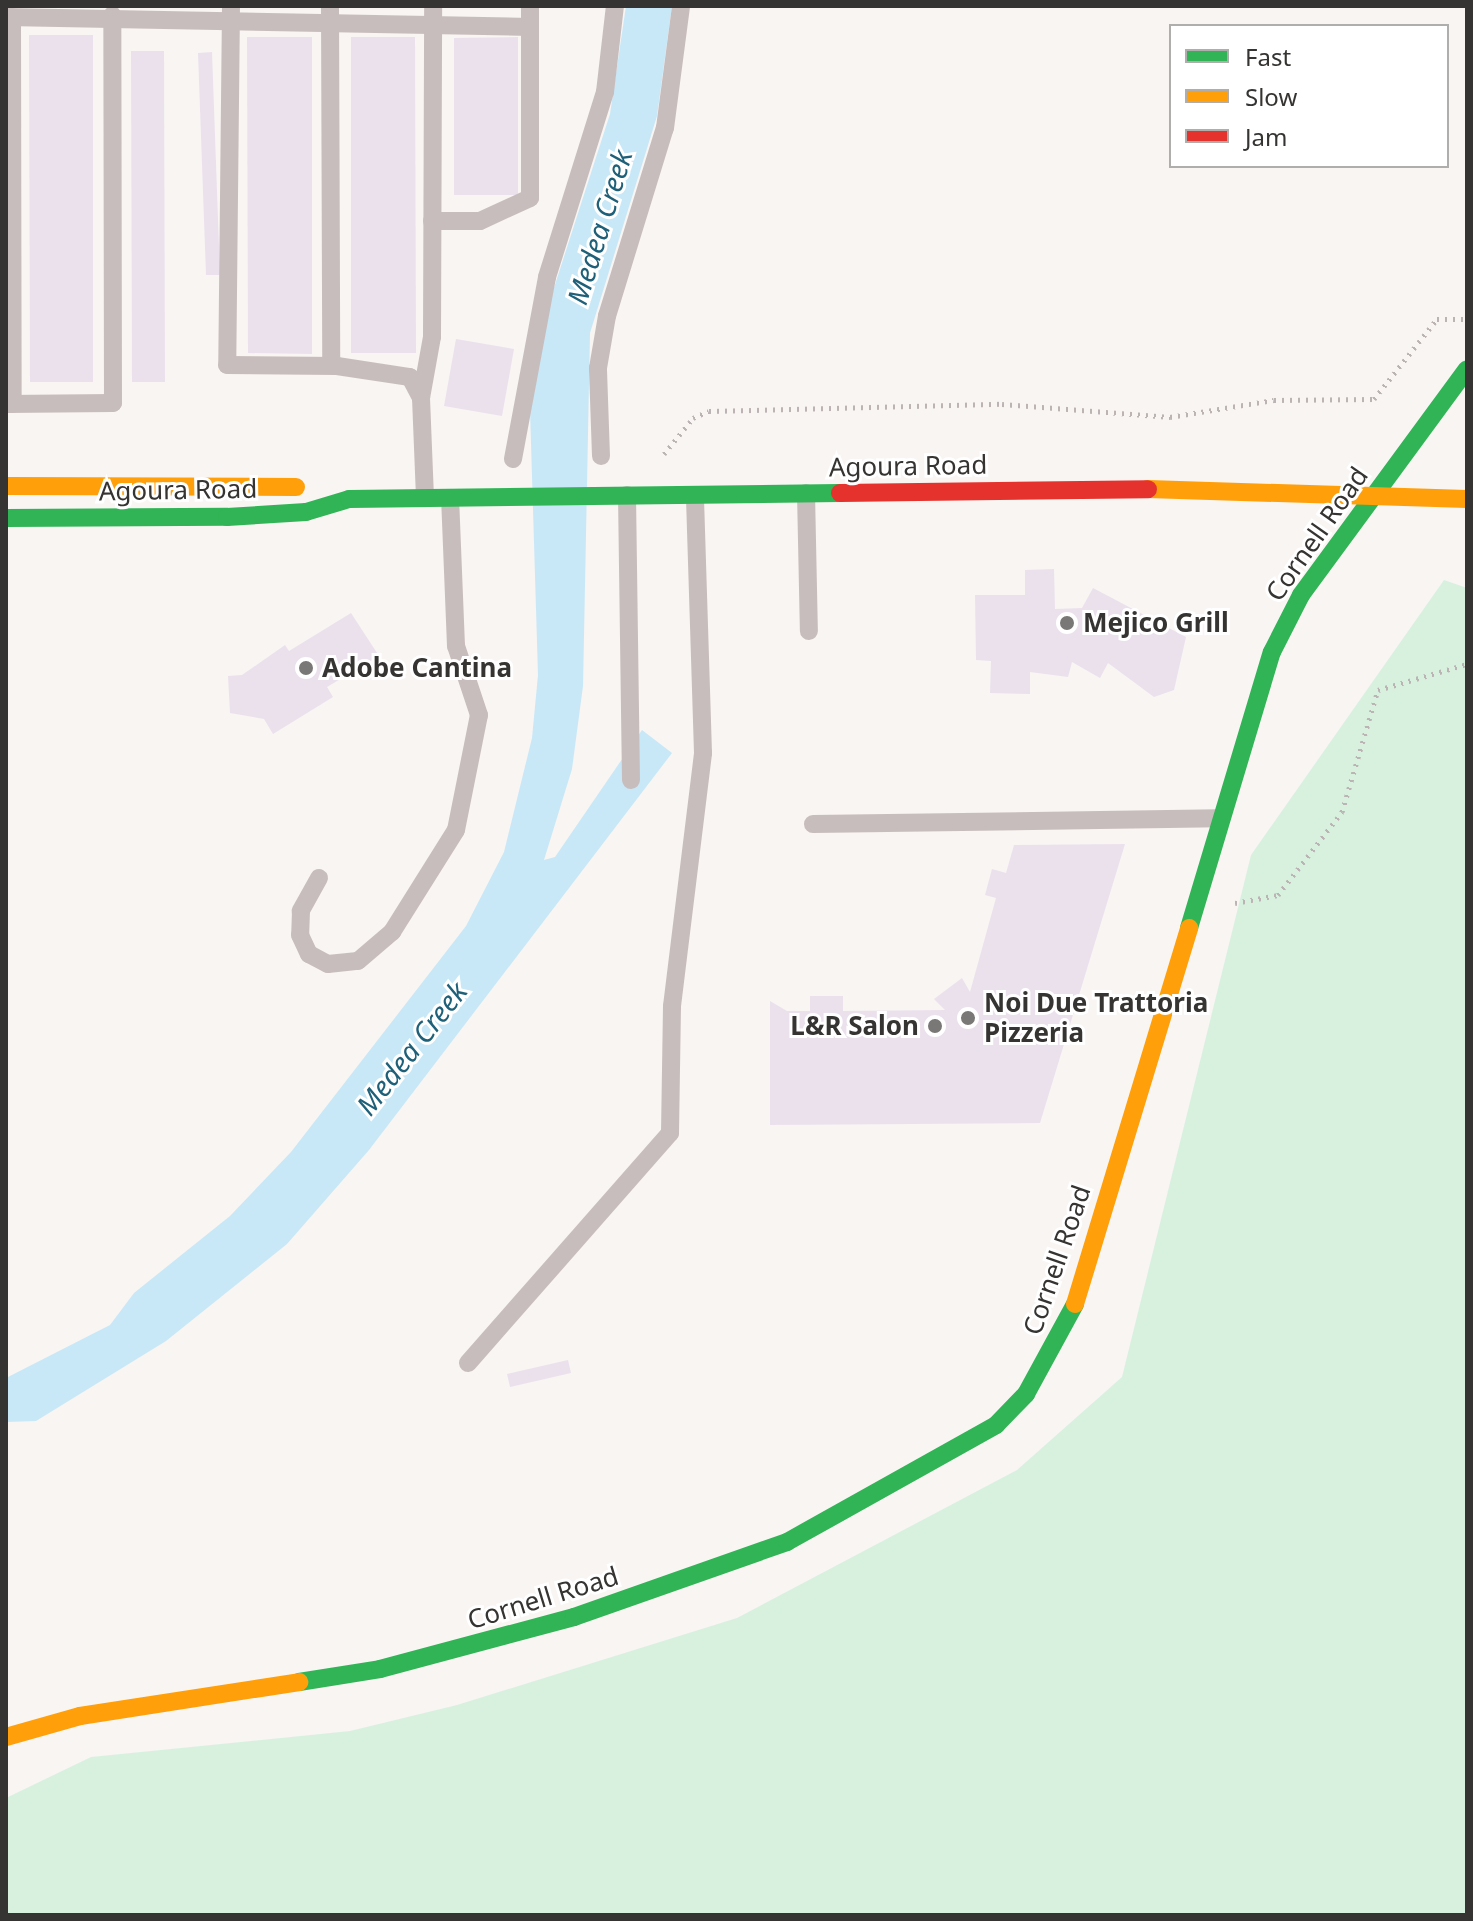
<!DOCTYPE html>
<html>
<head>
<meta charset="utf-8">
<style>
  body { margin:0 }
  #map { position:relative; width:1473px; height:1921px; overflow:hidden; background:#f8f5f3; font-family:"Noto Sans",sans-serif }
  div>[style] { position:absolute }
  .green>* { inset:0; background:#d8f1df }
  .water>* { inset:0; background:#c8e8f7 }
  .building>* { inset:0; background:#ebe1ed }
  .path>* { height:5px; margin-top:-2.5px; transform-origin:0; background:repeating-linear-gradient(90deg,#bcb4b4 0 2px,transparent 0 8px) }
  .lane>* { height:18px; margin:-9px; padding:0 9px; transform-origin:9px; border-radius:9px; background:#c8bdbd }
  .fast>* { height:18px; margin:-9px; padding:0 9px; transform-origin:9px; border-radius:9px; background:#30b455 }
  .slow>* { height:18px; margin:-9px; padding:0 9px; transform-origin:9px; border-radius:9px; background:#ff9f0a }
  .jam>* { height:18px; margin:-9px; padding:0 9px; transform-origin:9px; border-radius:9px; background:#e5322d }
  .dots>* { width:22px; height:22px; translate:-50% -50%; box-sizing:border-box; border:4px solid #fff; border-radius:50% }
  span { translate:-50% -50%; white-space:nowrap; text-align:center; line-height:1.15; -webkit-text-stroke:6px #fff; paint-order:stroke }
  .street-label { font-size:26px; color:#363432 }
  .poi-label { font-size:26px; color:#363432; font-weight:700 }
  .left { translate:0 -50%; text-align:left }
  .right { translate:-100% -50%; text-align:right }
  .water-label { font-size:28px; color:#1f6079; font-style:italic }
  .frame { position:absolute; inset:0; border:8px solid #363432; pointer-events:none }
  .legend { position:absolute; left:1169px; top:24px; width:280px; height:144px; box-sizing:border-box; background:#fff; border:2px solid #afaead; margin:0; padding:10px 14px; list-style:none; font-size:24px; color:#363432 }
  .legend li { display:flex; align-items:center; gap:16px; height:40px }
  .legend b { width:40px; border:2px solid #afaead }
</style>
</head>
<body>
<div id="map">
  <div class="green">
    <i style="clip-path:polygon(1444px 580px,1467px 588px,1467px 1915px,6px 1915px,6px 1798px,91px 1757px,350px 1731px,457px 1705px,737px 1618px,1017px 1470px,1122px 1377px,1251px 855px)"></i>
  </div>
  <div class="water">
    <i style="clip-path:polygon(626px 6px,672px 6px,657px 116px,590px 333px,583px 686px,572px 769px,544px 860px,555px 857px,642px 730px,672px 753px,369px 1150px,287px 1244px,166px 1341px,36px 1421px,6px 1422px,6px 1378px,110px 1325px,134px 1293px,230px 1216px,291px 1152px,466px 926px,504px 852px,532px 738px,538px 675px,530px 410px,551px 297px,610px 114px)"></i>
  </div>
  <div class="building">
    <i style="clip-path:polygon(29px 35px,93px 35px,93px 382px,30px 382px)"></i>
    <i style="clip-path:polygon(247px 37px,312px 37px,312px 354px,248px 353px)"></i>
    <i style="clip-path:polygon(351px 37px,415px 37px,416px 353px,351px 353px)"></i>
    <i style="clip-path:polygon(518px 37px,518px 195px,454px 195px,454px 38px)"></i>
    <i style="clip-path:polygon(131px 51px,164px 51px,165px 382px,132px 382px)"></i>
    <i style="clip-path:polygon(212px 52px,220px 275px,206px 275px,198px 53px)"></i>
    <i style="clip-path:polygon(456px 339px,514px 349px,502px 416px,444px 406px)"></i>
    <i style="clip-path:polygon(1054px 569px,1055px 609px,1082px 608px,1093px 588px,1186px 637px,1174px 690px,1154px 697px,1108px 663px,1100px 678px,1072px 662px,1068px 677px,1030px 672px,1030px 694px,990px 693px,991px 661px,976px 660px,975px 595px,1025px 595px,1025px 570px)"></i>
    <i style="clip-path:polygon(351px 613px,379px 656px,327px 687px,333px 697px,273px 734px,264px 719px,230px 713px,228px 676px,242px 675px,285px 645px,289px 651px)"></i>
    <i style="clip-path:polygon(1125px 844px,1040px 1123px,770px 1125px,770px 1001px,787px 1011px,810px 1011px,810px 996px,843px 996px,843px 1011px,945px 1010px,934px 999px,962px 978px,970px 992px,996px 898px,985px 895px,992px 869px,1006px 873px,1014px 845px)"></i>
    <i style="clip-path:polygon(568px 1360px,571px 1373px,510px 1387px,507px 1374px)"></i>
  </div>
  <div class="path">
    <i style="left:664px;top:454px;width:46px;rotate:-51.1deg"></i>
    <i style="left:693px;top:418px;width:17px;rotate:-24deg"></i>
    <i style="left:709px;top:411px;width:293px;rotate:-1.4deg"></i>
    <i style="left:1002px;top:404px;width:169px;rotate:4.4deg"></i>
    <i style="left:1170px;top:417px;width:105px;rotate:-9.3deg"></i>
    <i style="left:1274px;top:400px;width:100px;rotate:-0.6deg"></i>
    <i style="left:1374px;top:399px;width:102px;rotate:-51.8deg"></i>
    <i style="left:1437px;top:319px;width:30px"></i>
    <i style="left:1235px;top:903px;width:44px;rotate:-10.5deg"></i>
    <i style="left:1278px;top:895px;width:105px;rotate:-52.4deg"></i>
    <i style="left:1342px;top:812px;width:127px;rotate:-73.6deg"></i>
    <i style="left:1378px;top:690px;width:93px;rotate:-16.3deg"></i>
  </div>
  <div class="lane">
    <i style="left:231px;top:6px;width:359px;rotate:90.6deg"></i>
    <i style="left:227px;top:365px;width:110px;rotate:0.5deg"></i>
    <i style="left:337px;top:366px;width:74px;rotate:8.6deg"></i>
    <i style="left:410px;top:377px;width:24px;rotate:62deg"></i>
    <i style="left:421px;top:398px;width:100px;rotate:87.7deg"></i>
    <i style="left:330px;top:6px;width:359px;rotate:89.8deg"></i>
    <i style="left:6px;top:17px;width:524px;rotate:1.09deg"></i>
    <i style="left:12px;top:17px;width:387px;rotate:89.9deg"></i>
    <i style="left:432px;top:221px;width:48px"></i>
    <i style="left:480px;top:221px;width:55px;rotate:-24.7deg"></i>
    <i style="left:530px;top:198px;width:192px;rotate:-90deg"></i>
    <i style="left:421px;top:398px;width:62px;rotate:-79.8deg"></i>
    <i style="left:432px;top:337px;width:331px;rotate:-89.8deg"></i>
    <i style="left:6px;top:404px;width:107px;rotate:-0.5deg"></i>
    <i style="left:113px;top:403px;width:388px;rotate:-90.1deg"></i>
    <i style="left:601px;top:456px;width:88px;rotate:-92deg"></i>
    <i style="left:598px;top:368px;width:53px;rotate:-80.2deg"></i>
    <i style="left:607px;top:316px;width:197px;rotate:-72.9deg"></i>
    <i style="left:665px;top:128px;width:123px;rotate:-82.5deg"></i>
    <i style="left:513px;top:459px;width:185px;rotate:-79.4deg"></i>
    <i style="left:547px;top:277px;width:194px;rotate:-72.6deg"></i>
    <i style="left:605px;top:92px;width:87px;rotate:-83.4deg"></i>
    <i style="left:806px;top:493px;width:138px;rotate:88.8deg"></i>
    <i style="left:627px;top:495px;width:285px;rotate:89.2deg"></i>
    <i style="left:813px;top:824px;width:405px;rotate:-0.8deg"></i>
    <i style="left:319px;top:878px;width:38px;rotate:119deg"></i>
    <i style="left:301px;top:911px;width:24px;rotate:92deg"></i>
    <i style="left:300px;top:935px;width:21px;rotate:65deg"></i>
    <i style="left:309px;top:954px;width:21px;rotate:28deg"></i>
    <i style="left:328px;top:964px;width:30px;rotate:-6deg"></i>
    <i style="left:358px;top:961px;width:45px;rotate:-40.5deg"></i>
    <i style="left:392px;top:932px;width:120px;rotate:-57.9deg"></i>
    <i style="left:456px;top:830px;width:117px;rotate:-78.7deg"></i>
    <i style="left:479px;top:715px;width:73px;rotate:-108.4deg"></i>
    <i style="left:456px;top:646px;width:148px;rotate:-92.3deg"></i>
    <i style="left:468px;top:1363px;width:306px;rotate:-48.7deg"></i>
    <i style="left:670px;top:1133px;width:127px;rotate:-89.1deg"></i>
    <i style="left:672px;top:1006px;width:255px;rotate:-83deg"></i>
    <i style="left:703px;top:753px;width:257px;rotate:-91.8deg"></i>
  </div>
  <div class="fast">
    <i style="left:6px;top:518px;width:221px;rotate:-0.3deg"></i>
    <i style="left:227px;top:517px;width:79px;rotate:-3.6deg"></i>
    <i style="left:306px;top:512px;width:45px;rotate:-16.8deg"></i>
    <i style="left:349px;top:499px;width:491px;rotate:-0.7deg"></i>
    <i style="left:1189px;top:928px;width:288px;rotate:-73.3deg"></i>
    <i style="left:1272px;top:652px;width:64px;rotate:-63deg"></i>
    <i style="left:1301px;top:595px;width:280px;rotate:-53.7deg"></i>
    <i style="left:299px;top:1682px;width:82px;rotate:-9.1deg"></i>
    <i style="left:380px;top:1669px;width:201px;rotate:-15deg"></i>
    <i style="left:574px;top:1617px;width:226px;rotate:-19.4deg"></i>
    <i style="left:787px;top:1542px;width:240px;rotate:-29.2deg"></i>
    <i style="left:996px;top:1425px;width:43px;rotate:-45.9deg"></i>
    <i style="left:1026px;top:1394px;width:102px;rotate:-61.4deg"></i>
  </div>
  <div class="slow">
    <i style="left:6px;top:486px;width:290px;rotate:0.2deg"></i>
    <i style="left:1148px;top:489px;width:319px;rotate:1.8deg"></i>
    <i style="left:1075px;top:1304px;width:393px;rotate:-73.1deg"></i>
    <i style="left:6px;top:1737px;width:77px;rotate:-15.8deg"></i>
    <i style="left:80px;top:1716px;width:222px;rotate:-8.8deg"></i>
  </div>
  <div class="jam">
    <i style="left:840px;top:493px;width:308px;rotate:-0.7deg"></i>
  </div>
  <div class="dots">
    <i style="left:1067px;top:623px;background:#7a7876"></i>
    <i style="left:306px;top:668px;background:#7a7876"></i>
    <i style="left:968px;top:1018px;background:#7a7876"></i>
    <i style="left:935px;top:1026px;background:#7a7876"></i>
  </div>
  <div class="street-label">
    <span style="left:908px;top:466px;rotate:-1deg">Agoura Road</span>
    <span style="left:178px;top:490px;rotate:-1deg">Agoura Road</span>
    <span style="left:1317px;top:534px;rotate:-55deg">Cornell Road</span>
    <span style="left:1057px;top:1260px;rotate:-71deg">Cornell Road</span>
    <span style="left:543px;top:1598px;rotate:-17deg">Cornell Road</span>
  </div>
  <div class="poi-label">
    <span class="left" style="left:1083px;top:623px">Mejico Grill</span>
    <span class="left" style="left:322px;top:668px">Adobe Cantina</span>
    <span class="left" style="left:984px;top:1018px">Noi Due Trattoria<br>Pizzeria</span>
    <span class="right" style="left:919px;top:1026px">L&amp;R Salon</span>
  </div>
  <div class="water-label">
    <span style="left:599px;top:227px;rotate:-73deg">Medea Creek</span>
    <span style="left:411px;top:1048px;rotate:-52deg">Medea Creek</span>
  </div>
  <div class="frame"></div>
  <ul class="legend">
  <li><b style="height:10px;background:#30b455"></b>Fast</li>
  <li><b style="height:10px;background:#ff9f0a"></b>Slow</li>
  <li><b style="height:10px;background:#e5322d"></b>Jam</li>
  </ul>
</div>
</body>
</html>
